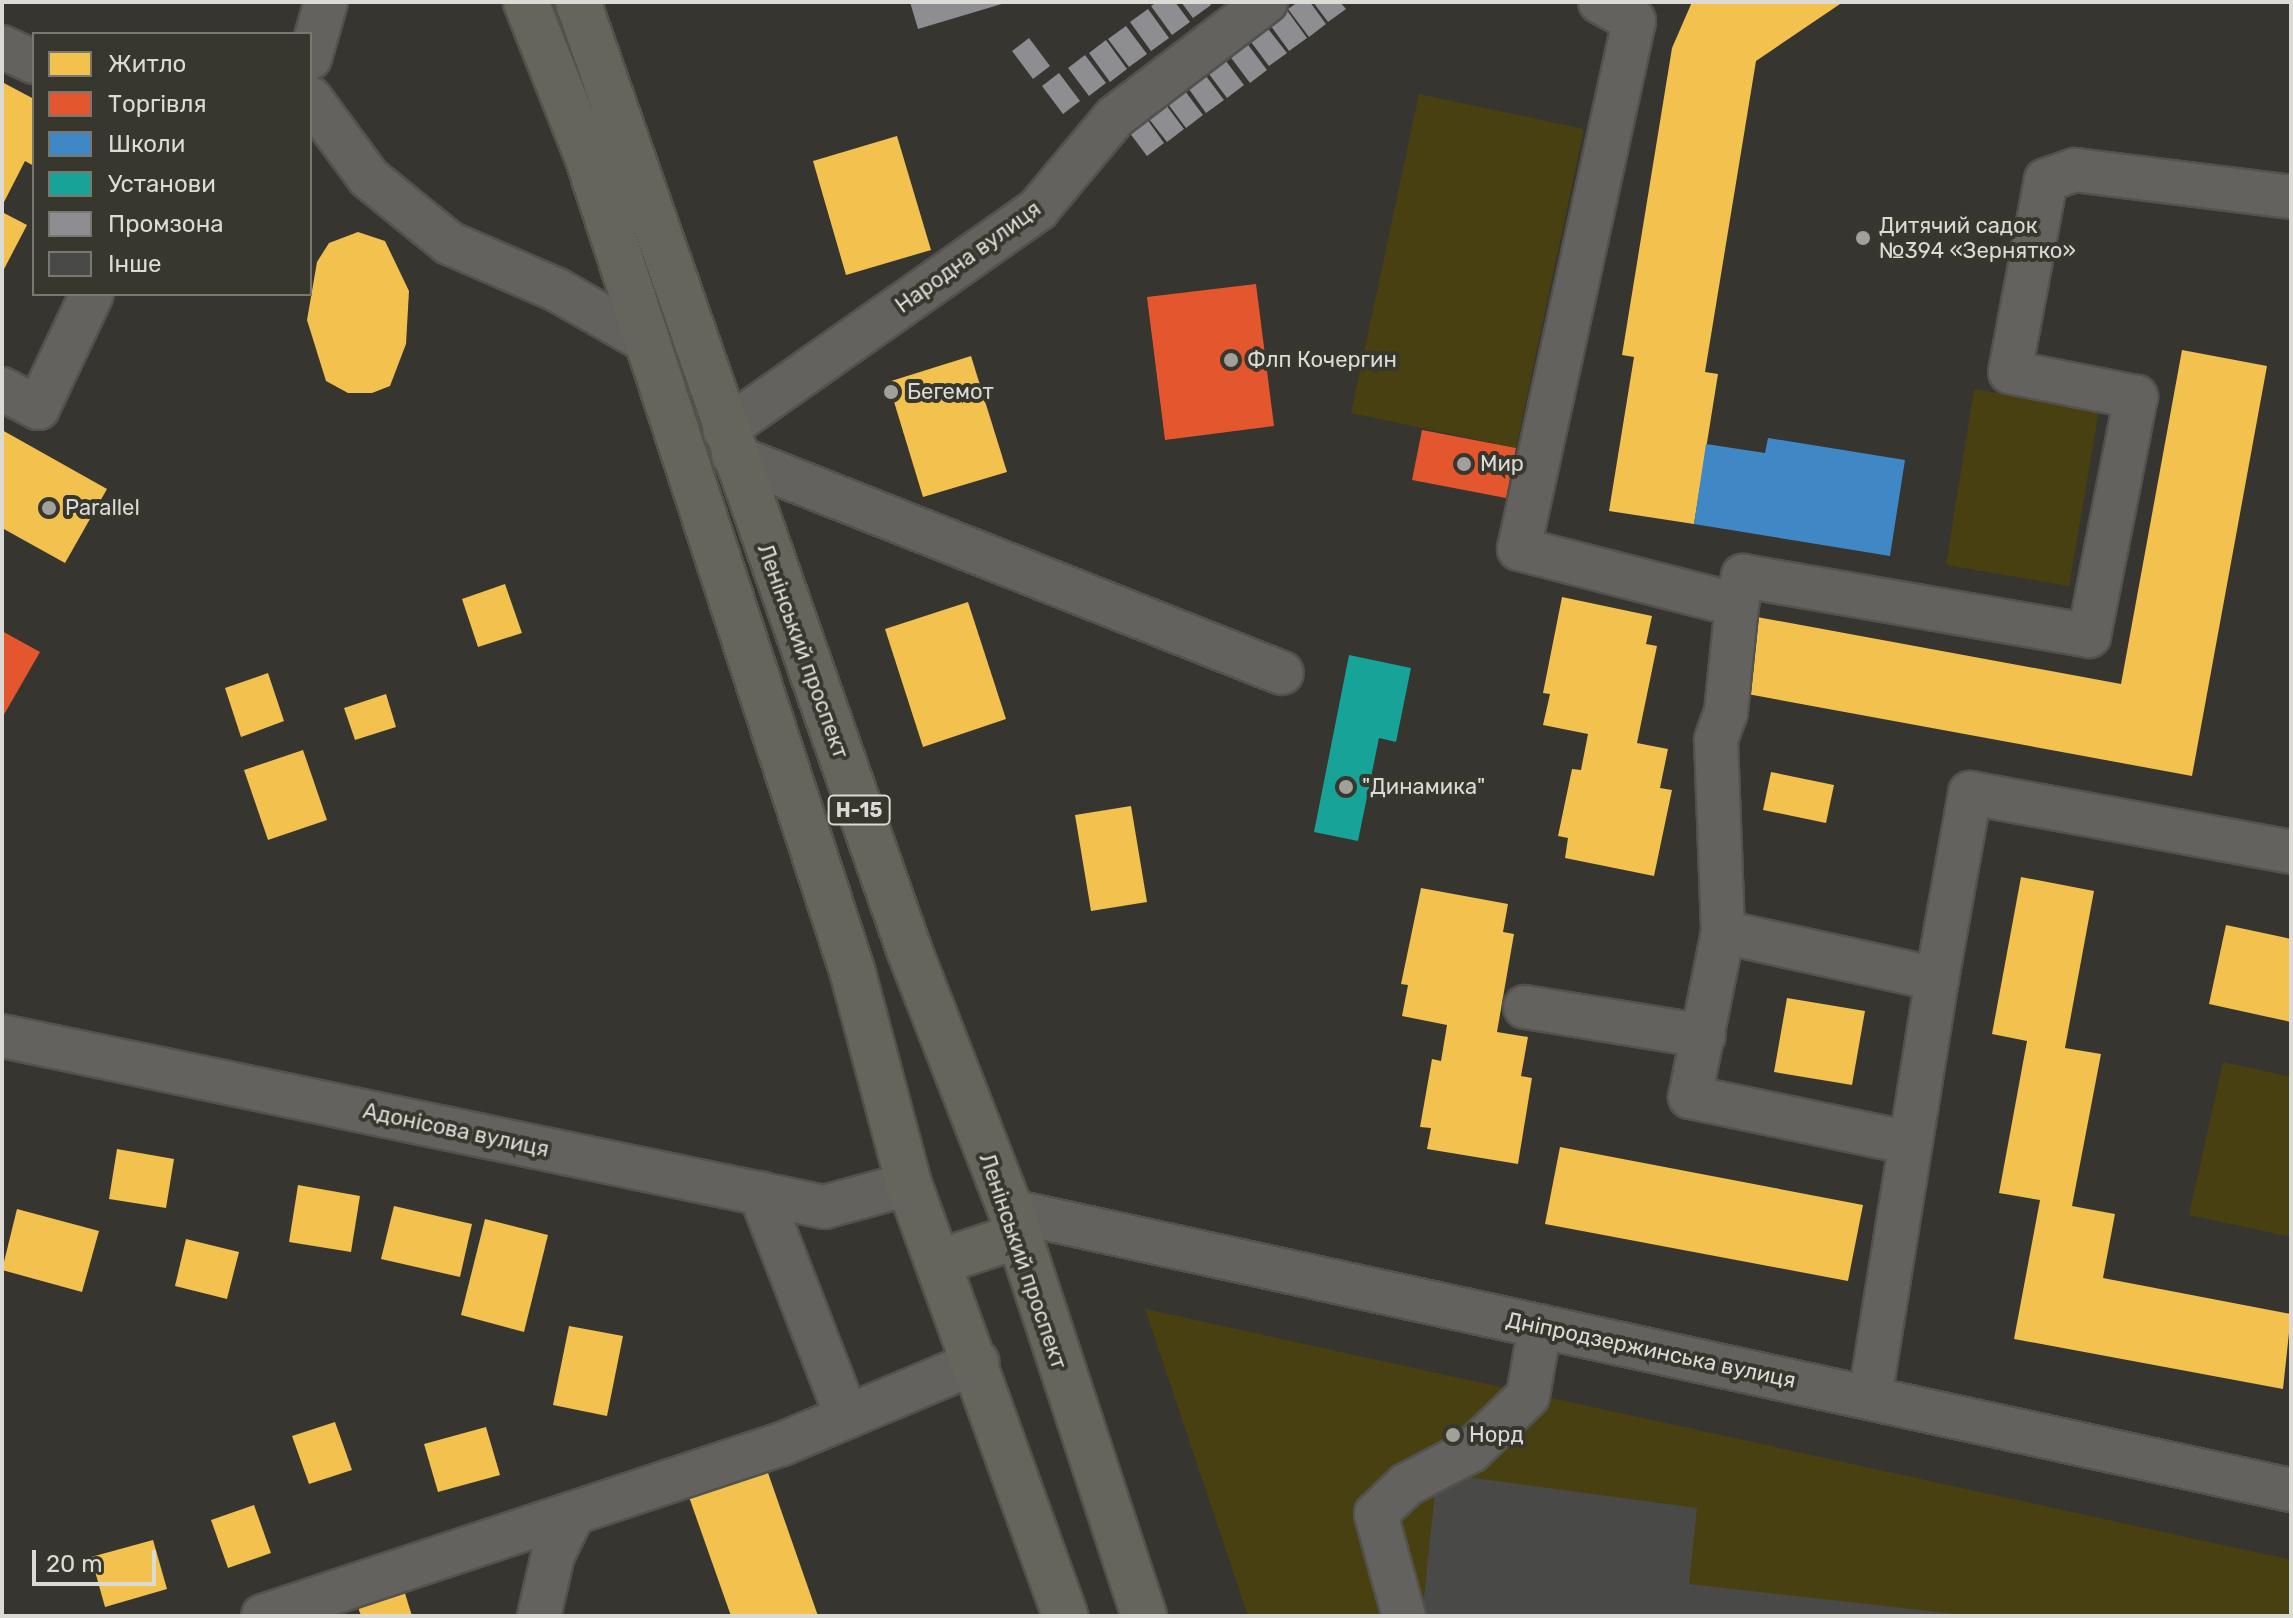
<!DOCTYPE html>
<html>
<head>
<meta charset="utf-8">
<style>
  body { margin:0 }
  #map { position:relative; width:2293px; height:1618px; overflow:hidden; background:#363530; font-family:Rubik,sans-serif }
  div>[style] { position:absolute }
  .green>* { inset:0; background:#484011 }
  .homes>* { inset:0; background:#f2c14e }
  .shops>* { inset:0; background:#e4572e }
  .schools>* { inset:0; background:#3f88c5 }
  .public>* { inset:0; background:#17a398 }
  .industry>* { inset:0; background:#8d8d92 }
  .building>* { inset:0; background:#494947 }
  .roads { filter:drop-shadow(2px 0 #53524d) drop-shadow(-2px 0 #53524d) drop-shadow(0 2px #53524d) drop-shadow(0 -2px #53524d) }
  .minor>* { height:42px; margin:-21px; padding:0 21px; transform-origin:21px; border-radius:21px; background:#63625f }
  .major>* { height:44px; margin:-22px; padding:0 22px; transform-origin:22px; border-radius:22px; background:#66655c }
  .dots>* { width:22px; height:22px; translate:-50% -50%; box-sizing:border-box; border:4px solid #38372e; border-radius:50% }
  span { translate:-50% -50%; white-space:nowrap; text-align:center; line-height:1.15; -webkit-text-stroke:8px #38372e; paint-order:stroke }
  .shield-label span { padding:2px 6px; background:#38372e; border:2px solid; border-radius:6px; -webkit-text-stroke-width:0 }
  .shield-label { font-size:20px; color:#dbdad4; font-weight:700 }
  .poi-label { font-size:22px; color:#dbdad4 }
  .left { translate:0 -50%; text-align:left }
  .street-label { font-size:22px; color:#dbdad4 }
  .frame { position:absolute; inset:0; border:4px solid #dbdad4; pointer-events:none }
  .legend { position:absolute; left:32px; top:32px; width:280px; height:264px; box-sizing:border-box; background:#38372e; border:2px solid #797870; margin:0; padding:10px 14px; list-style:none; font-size:24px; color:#dbdad4 }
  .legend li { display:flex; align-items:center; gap:16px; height:40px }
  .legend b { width:40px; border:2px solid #797870 }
  .scale { position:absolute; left:32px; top:1550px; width:124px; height:36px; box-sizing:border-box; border:4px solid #dbdad4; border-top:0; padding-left:10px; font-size:24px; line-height:28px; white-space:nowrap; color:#dbdad4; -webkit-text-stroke:6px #38372e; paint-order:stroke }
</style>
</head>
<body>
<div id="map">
  <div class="green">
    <i style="clip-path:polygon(1419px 94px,1584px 129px,1516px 448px,1351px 413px)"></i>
    <i style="clip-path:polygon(1974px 389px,2099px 410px,2069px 586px,1946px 565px)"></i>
    <i style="clip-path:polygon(2223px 1062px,2291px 1077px,2291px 1237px,2189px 1215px)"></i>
    <i style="clip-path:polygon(1145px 1309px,2291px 1560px,2291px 1616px,1248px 1616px)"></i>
  </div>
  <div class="homes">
    <i style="clip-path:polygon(1692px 2px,1843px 2px,1756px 61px,1705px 372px,1718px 374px,1694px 524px,1609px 511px,1634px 357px,1622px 355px,1672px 48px)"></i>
    <i style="clip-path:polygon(2px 82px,34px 99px,34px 166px,25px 161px,2px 206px)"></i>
    <i style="clip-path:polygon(897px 136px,931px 250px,846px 275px,813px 161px)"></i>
    <i style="clip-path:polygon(2px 212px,27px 225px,2px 273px)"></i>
    <i style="clip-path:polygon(358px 232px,385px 241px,409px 291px,406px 344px,390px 386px,372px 393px,348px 393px,326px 381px,307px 320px,317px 262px,329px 243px)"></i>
    <i style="clip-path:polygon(2182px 350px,2267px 366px,2192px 776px,1742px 693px,1757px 617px,2121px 684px)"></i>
    <i style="clip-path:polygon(971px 356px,1007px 472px,923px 497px,888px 382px)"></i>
    <i style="clip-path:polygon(2px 430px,107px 489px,65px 563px,2px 528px)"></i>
    <i style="clip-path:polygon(505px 584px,522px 633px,478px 647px,462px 599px)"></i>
    <i style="clip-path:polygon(1562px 597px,1652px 616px,1646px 644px,1657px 646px,1637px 743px,1668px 749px,1660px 788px,1672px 790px,1654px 876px,1565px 858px,1568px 838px,1558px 836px,1572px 769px,1581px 770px,1588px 734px,1543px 725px,1550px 694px,1543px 693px)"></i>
    <i style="clip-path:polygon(968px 602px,1006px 719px,923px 747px,885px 629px)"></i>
    <i style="clip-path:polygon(268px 673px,284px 721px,241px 737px,225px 688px)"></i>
    <i style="clip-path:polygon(386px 694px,396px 727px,355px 740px,344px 708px)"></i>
    <i style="clip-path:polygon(303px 750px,327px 820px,268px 840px,244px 770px)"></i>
    <i style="clip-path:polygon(1771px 772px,1834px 785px,1826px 823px,1763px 810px)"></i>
    <i style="clip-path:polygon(1131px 806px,1147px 902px,1091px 911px,1075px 815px)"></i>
    <i style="clip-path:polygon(2021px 877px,2094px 891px,2065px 1048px,2101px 1054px,2072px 1206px,2115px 1214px,2103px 1278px,2291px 1314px,2283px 1389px,2014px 1339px,2040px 1200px,1999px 1193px,2027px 1041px,1992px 1034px)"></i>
    <i style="clip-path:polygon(1421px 888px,1508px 904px,1503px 932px,1514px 934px,1497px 1032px,1528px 1037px,1521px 1076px,1532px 1078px,1518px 1164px,1427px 1149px,1431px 1128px,1420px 1127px,1432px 1059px,1441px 1061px,1447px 1025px,1402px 1016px,1408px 985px,1401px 984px)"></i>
    <i style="clip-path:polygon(2226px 925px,2291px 939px,2291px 1022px,2209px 1004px)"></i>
    <i style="clip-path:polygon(1787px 998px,1865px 1011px,1852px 1085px,1774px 1072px)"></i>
    <i style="clip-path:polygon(1560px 1147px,1863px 1205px,1848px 1281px,1545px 1224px)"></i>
    <i style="clip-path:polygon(117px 1149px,174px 1159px,166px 1208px,109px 1199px)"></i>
    <i style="clip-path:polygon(298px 1185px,360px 1196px,351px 1252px,289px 1242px)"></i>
    <i style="clip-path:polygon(394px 1206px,472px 1224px,460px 1277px,381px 1259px)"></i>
    <i style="clip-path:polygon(17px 1209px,99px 1231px,82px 1292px,2px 1270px)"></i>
    <i style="clip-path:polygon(485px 1219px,548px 1235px,524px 1332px,461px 1315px)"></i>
    <i style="clip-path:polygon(186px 1239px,239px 1252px,227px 1299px,175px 1286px)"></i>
    <i style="clip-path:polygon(569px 1326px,623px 1336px,607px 1416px,553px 1405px)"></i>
    <i style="clip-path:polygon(335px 1422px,352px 1470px,309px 1484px,292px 1436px)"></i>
    <i style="clip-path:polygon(486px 1427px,500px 1475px,438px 1492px,424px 1444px)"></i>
    <i style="clip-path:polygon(767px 1470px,818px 1616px,731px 1616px,689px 1497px)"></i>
    <i style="clip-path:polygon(254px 1505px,271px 1553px,228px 1568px,211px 1520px)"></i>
    <i style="clip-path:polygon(153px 1540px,167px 1589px,105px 1607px,91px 1557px)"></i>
    <i style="clip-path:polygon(403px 1587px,412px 1616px,361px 1616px,356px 1601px)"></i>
  </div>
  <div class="shops">
    <i style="clip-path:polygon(1256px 284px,1274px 426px,1165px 440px,1147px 297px)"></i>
    <i style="clip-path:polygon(1422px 430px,1516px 448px,1506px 498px,1412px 480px)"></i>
    <i style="clip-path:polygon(2px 631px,40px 652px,2px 718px)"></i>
  </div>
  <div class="schools">
    <i style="clip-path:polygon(1768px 438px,1905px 460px,1890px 556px,1694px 524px,1706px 444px,1765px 453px)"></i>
  </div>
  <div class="public">
    <i style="clip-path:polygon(1349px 655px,1411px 668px,1396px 742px,1379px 738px,1358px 841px,1314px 832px)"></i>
  </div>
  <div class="industry">
    <i style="clip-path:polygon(910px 2px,1005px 2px,1005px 3px,918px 29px)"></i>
    <i style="clip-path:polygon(1157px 2px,1175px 2px,1190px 22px,1172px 35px,1151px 6px)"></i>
    <i style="clip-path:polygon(1181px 2px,1209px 2px,1211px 5px,1193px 18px)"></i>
    <i style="clip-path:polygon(1298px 2px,1310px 2px,1326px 24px,1309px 37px,1288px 9px)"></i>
    <i style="clip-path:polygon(1313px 2px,1340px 2px,1346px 9px,1328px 22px)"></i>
    <i style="clip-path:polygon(1148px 9px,1169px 38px,1151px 51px,1130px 22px)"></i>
    <i style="clip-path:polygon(1286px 9px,1307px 38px,1289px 51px,1268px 22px)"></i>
    <i style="clip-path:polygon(1265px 25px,1287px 53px,1269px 66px,1248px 38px)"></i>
    <i style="clip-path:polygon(1126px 26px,1147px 54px,1129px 67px,1108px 39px)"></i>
    <i style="clip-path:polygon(1029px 38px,1050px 66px,1033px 79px,1012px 51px)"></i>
    <i style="clip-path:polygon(1106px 40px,1127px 69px,1110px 82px,1089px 53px)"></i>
    <i style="clip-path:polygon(1246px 42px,1267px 70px,1250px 83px,1229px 55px)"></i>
    <i style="clip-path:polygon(1085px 55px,1106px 83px,1089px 96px,1068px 68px)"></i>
    <i style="clip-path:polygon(1223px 57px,1244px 85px,1227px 98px,1206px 70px)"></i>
    <i style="clip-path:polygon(1203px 72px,1224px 100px,1206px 113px,1186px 85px)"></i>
    <i style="clip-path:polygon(1059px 73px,1080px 101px,1063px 114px,1042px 86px)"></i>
    <i style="clip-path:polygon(1182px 87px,1203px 115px,1186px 128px,1165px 100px)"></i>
    <i style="clip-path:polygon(1163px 101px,1184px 129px,1167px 142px,1145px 114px)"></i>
    <i style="clip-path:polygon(1144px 115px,1164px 143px,1147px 156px,1126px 128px)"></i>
  </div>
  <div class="building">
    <i style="clip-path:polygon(1437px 1473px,1697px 1508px,1689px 1584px,1975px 1616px,1422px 1616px)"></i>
  </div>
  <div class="roads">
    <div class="minor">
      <i style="left:1600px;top:2px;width:39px;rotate:29deg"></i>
      <i style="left:1634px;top:21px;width:540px;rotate:102.29deg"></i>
      <i style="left:1519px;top:549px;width:225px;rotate:14.4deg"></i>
      <i style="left:1737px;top:605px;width:108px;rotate:95.9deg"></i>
      <i style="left:1726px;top:712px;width:30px;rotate:110deg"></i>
      <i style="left:1716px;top:740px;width:192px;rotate:87.9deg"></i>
      <i style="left:1723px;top:932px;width:219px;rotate:12.4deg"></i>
      <i style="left:1937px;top:979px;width:424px;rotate:99.1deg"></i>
      <i style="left:2px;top:47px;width:35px;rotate:25deg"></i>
      <i style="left:310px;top:58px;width:58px;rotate:-74.1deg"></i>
      <i style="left:310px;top:98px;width:99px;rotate:53.6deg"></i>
      <i style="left:369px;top:178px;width:103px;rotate:39.1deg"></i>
      <i style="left:449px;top:243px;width:118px;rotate:23.5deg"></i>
      <i style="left:557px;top:290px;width:103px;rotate:29.8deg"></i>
      <i style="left:2px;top:389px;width:41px;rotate:27.8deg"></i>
      <i style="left:38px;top:408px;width:126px;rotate:-64.7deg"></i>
      <i style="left:724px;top:430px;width:384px;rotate:-35.1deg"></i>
      <i style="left:1038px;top:209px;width:120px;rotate:-50.1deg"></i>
      <i style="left:1115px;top:117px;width:190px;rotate:-37.3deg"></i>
      <i style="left:733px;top:456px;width:590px;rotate:21.57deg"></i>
      <i style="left:1737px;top:605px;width:30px;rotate:-78deg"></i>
      <i style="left:1743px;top:576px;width:351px;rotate:9.8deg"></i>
      <i style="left:2089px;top:636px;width:244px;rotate:-78.9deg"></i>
      <i style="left:2136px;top:397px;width:128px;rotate:-168.8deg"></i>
      <i style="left:2010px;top:372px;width:195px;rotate:-79.4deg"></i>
      <i style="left:2046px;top:180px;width:31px;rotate:-19deg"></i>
      <i style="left:2075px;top:170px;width:218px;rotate:7.1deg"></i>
      <i style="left:1723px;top:932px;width:168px;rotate:101.3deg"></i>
      <i style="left:1690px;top:1097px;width:225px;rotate:11.8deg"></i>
      <i style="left:1937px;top:979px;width:189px;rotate:-79.9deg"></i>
      <i style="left:1970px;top:793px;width:326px;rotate:10.4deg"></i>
      <i style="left:1525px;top:1007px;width:181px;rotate:9.2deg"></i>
      <i style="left:2px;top:1036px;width:840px;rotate:11.75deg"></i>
      <i style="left:824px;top:1207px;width:88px;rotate:-15.1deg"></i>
      <i style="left:760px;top:1193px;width:240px;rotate:68.8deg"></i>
      <i style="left:1011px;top:1211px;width:1310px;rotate:12.3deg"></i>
      <i style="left:263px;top:1616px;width:547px;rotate:-18.34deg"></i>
      <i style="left:782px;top:1444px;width:212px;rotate:-22.8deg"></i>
      <i style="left:539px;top:1616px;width:63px;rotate:-77.1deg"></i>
      <i style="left:553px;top:1555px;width:46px;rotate:-64deg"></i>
      <i style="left:1404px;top:1616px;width:106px;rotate:-105.4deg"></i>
      <i style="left:1376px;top:1514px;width:42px;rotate:-44deg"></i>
      <i style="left:1406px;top:1485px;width:73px;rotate:-27.6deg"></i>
      <i style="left:1471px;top:1451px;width:79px;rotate:-44deg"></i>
      <i style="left:1528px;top:1396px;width:71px;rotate:-80.3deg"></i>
    </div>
    <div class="major">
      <i style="left:526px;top:2px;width:166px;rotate:68.4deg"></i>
      <i style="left:587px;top:156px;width:856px;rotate:71.97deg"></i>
      <i style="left:852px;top:970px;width:221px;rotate:75.1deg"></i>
      <i style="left:909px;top:1184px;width:459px;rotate:70.1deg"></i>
      <i style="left:578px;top:2px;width:1006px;rotate:70.74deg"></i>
      <i style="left:910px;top:952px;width:278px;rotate:68.7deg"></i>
      <i style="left:1011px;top:1211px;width:426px;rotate:71.8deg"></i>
      <i style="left:939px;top:1262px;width:83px;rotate:-18.2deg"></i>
    </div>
  </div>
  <div class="dots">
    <i style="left:1863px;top:238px;background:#a1a09b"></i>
    <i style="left:1231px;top:360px;background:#a1a09b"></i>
    <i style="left:891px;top:392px;background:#a1a09b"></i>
    <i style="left:1464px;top:464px;background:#a1a09b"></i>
    <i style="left:49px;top:508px;background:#a1a09b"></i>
    <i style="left:1346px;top:787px;background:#a1a09b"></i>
    <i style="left:1453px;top:1435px;background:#a1a09b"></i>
  </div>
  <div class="shield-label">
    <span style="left:859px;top:810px">Н-15</span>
  </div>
  <div class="poi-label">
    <span class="left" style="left:1879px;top:238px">Дитячий садок<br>№394 «Зернятко»</span>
    <span class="left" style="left:1247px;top:360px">Флп Кочергин</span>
    <span class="left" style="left:907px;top:392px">Бегемот</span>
    <span class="left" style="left:1480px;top:464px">Мир</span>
    <span class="left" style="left:65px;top:508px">Parallel</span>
    <span class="left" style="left:1362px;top:787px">"Динамика"</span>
    <span class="left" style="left:1469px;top:1435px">Норд</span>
  </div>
  <div class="street-label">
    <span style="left:968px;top:257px;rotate:-36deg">Народна вулиця</span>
    <span style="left:803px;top:651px;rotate:70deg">Ленінський проспект</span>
    <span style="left:456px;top:1130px;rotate:12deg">Адонісова вулиця</span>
    <span style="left:1023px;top:1261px;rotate:71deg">Ленінський проспект</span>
    <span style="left:1651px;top:1350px;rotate:12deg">Дніпродзержинська вулиця</span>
  </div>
  <div class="frame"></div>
  <ul class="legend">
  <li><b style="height:22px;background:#f2c14e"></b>Житло</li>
  <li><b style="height:22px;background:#e4572e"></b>Торгівля</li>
  <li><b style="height:22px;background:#3f88c5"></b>Школи</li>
  <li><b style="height:22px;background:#17a398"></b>Установи</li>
  <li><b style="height:22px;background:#8d8d92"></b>Промзона</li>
  <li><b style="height:22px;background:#494947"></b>Інше</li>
  </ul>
  <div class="scale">20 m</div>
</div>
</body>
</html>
